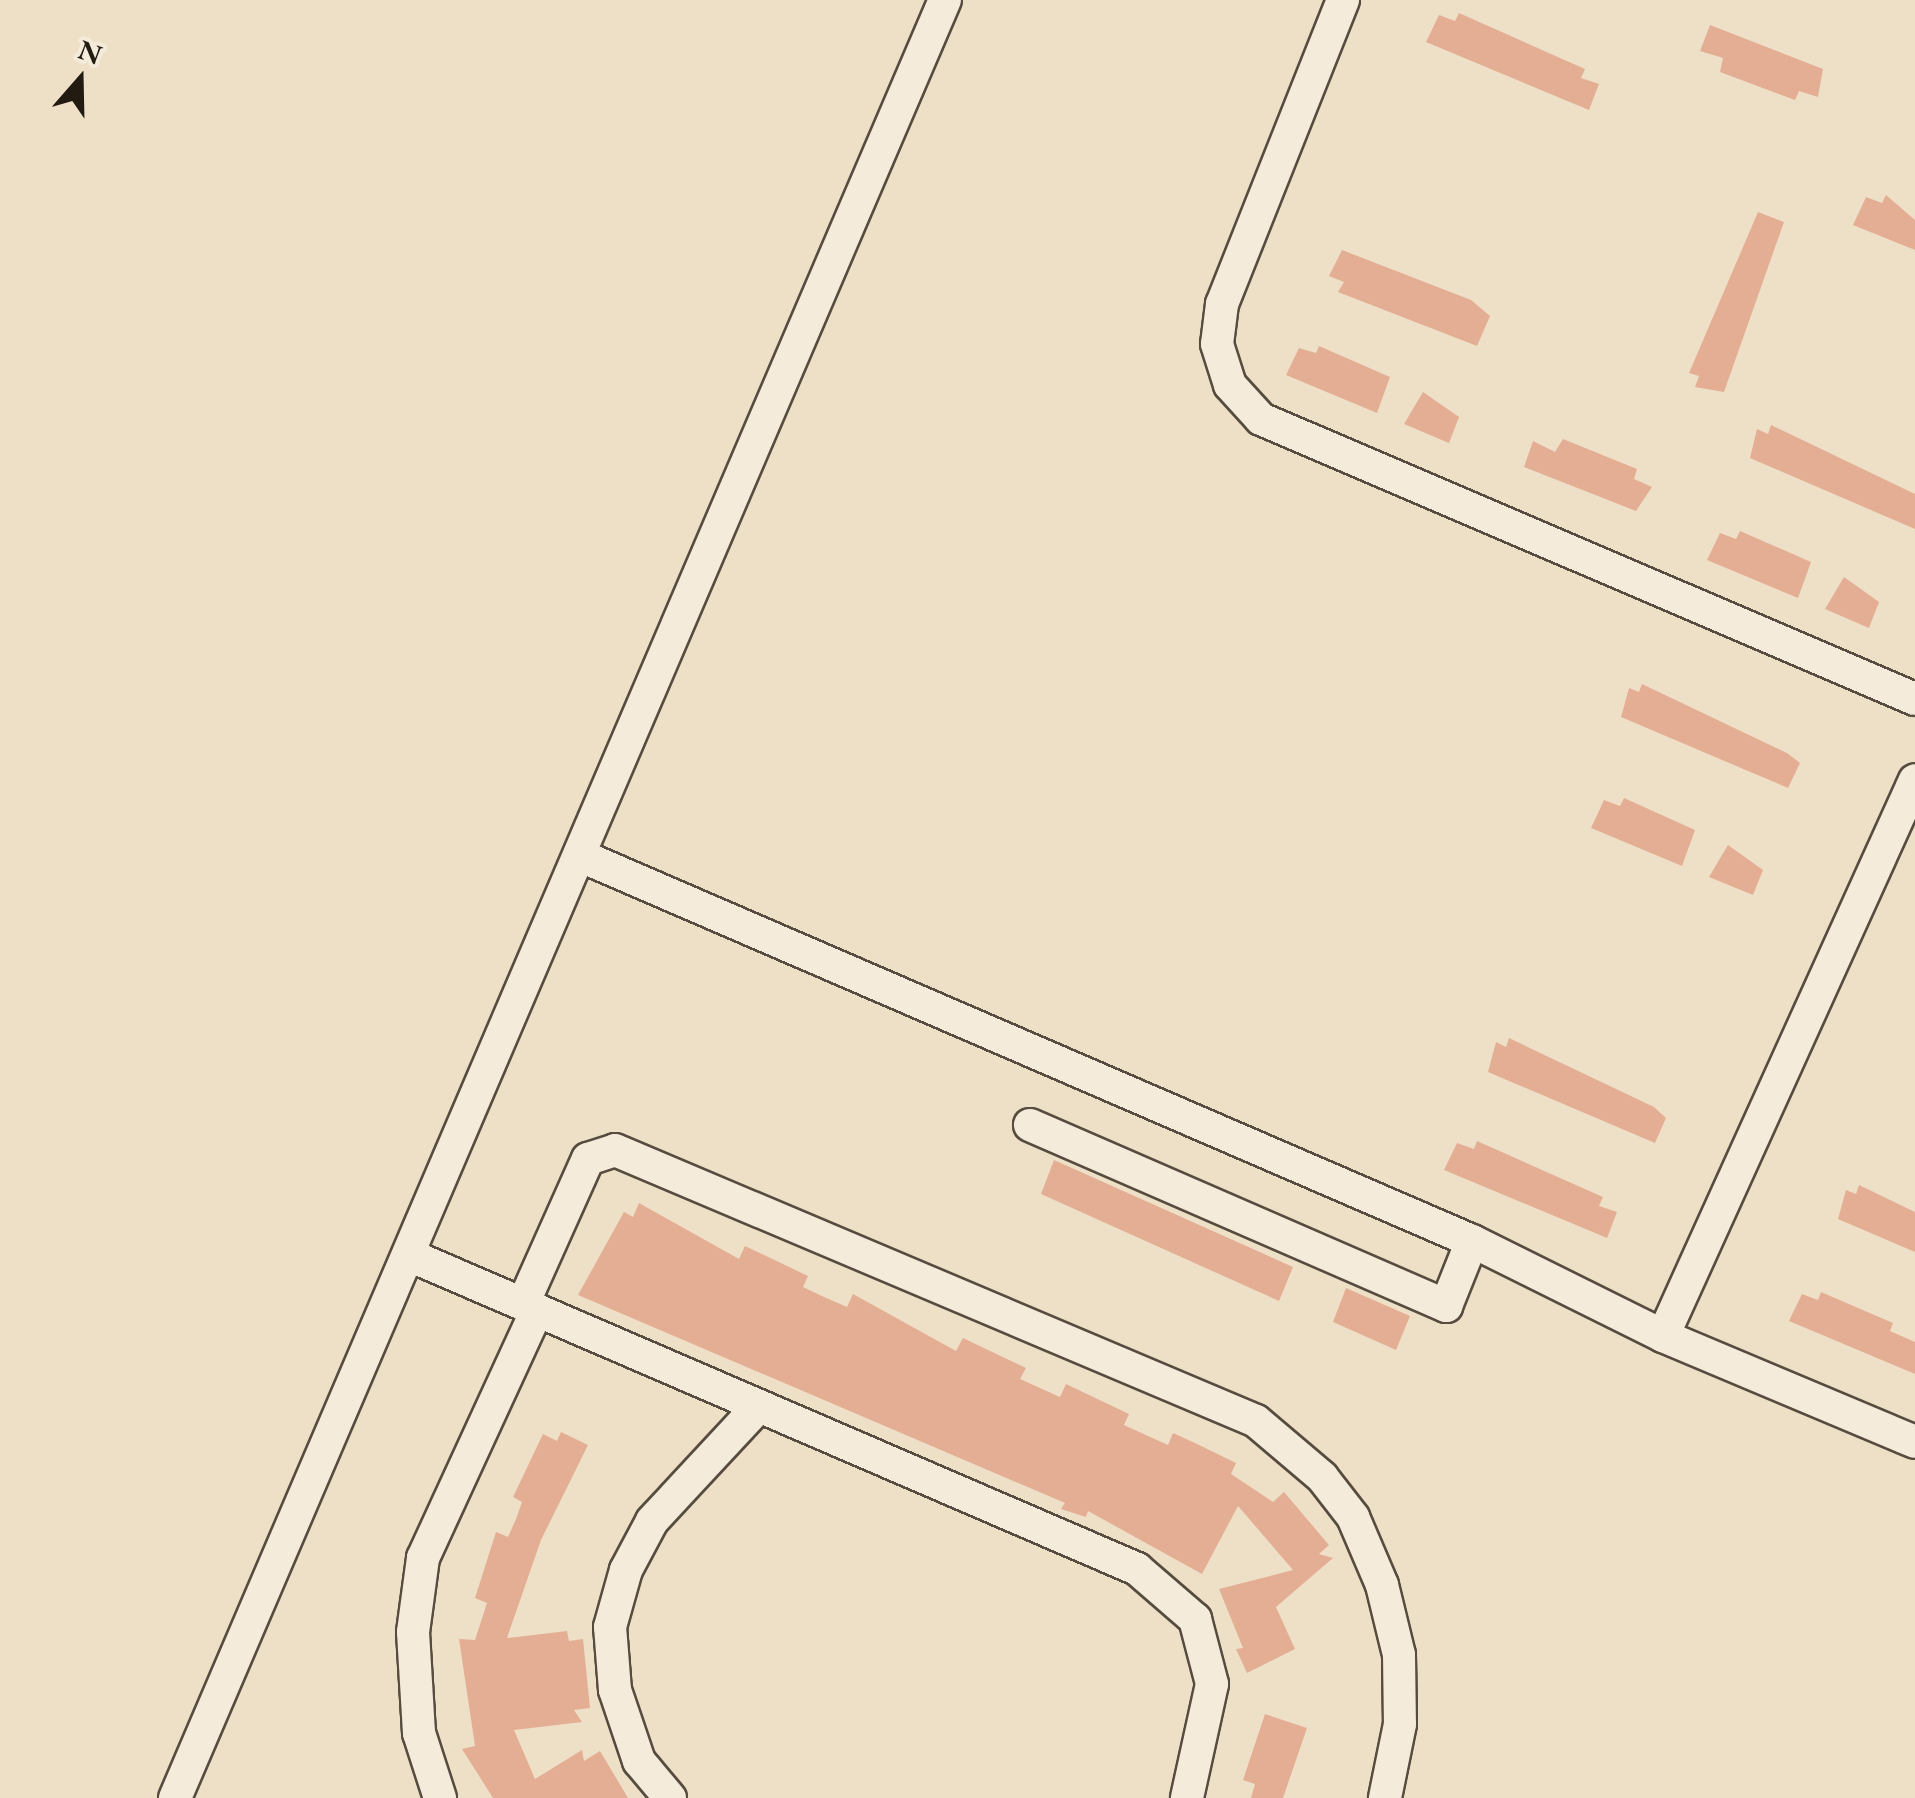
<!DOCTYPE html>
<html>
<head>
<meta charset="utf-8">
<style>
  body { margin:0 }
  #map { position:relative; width:1915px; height:1798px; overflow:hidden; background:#eee0c7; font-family:"EB Garamond",serif }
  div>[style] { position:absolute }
  .building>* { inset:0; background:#e4ae94 }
  .roads { filter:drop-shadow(2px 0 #564c3f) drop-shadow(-2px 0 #564c3f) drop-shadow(0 2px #564c3f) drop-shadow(0 -2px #564c3f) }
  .minor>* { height:32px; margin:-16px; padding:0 16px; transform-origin:16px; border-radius:16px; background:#f4ebdb }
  span { translate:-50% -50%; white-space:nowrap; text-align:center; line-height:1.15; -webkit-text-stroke:10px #f4ebdb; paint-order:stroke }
  .north { position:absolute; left:30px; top:30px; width:100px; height:100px; -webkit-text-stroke:8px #f4ebdb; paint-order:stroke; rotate:20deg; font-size:28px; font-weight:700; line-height:40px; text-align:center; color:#231b12 }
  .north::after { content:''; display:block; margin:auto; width:35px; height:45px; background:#231b12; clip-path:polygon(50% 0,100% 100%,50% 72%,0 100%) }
</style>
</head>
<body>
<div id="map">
  <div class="building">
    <i style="clip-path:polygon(1459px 13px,1585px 69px,1581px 78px,1599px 84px,1589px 110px,1426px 42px,1439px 15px,1455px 21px)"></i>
    <i style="clip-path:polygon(1710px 25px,1823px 69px,1818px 97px,1799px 91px,1795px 100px,1720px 72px,1723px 58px,1700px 51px)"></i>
    <i style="clip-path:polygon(1886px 195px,1915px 220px,1915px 250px,1853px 225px,1866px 197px,1882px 203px)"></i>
    <i style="clip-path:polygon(1758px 212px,1784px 222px,1724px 392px,1695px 387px,1699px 376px,1689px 373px)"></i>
    <i style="clip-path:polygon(1342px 250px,1471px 300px,1490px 316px,1477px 346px,1338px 292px,1344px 282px,1329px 276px)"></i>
    <i style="clip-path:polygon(1319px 346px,1390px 377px,1377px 413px,1286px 375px,1299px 348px,1316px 353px)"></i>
    <i style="clip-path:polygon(1423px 392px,1459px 417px,1449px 443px,1404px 424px)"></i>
    <i style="clip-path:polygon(1771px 425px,1915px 494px,1915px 529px,1750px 458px,1757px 429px,1768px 434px)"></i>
    <i style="clip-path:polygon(1563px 439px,1637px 469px,1634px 479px,1652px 487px,1636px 511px,1524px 467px,1533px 441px,1555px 452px)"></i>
    <i style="clip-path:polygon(1740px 531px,1811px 562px,1798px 598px,1707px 560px,1720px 533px,1736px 539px)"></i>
    <i style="clip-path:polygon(1844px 577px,1879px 602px,1869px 628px,1825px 609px)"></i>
    <i style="clip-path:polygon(1642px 684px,1787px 753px,1800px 763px,1788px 788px,1621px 717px,1629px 688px,1639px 692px)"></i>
    <i style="clip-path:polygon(1624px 798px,1695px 830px,1682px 866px,1591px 828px,1604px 800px,1620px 806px)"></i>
    <i style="clip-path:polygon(1728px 845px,1763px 870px,1753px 895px,1709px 877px)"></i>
    <i style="clip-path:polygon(1509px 1038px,1654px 1107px,1666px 1118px,1655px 1143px,1488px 1072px,1496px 1042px,1506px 1047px)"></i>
    <i style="clip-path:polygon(1477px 1141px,1603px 1197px,1599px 1206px,1617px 1212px,1607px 1238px,1444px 1170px,1457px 1143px,1474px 1149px)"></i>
    <i style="clip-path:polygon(1054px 1160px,1293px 1267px,1279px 1301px,1041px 1194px)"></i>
    <i style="clip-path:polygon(1859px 1185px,1915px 1212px,1915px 1252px,1838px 1219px,1846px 1190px,1856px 1194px)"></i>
    <i style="clip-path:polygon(639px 1203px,739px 1259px,745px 1246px,808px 1276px,803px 1287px,824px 1297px,847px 1307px,853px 1294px,956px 1351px,963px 1338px,1026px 1368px,1020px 1379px,1060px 1397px,1066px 1384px,1129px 1414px,1124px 1425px,1168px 1445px,1173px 1433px,1197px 1444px,1236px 1463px,1231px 1474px,1273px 1502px,1284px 1492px,1329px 1545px,1319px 1554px,1333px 1558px,1276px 1607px,1295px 1649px,1247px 1673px,1236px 1649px,1243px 1648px,1219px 1589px,1293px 1570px,1238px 1506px,1202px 1574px,1088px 1511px,1086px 1517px,1061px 1509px,1065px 1503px,578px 1295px,624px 1212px,633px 1217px)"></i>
    <i style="clip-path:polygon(1346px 1288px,1410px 1316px,1396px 1350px,1333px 1322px)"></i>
    <i style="clip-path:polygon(1821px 1292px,1893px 1323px,1890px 1331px,1915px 1342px,1915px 1374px,1789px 1321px,1802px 1294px,1818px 1300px)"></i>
    <i style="clip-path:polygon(561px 1432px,588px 1445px,541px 1540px,507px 1638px,567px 1631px,569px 1641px,583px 1639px,590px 1708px,574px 1710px,582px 1722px,514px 1730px,535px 1779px,582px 1750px,584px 1761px,600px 1751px,628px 1798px,493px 1798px,462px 1749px,475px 1746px,459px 1639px,475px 1640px,487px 1603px,475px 1598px,496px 1532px,508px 1537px,516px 1519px,522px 1502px,513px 1497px,543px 1434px,557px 1441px)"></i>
    <i style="clip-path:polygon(1265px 1714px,1307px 1728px,1283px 1798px,1251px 1798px,1255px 1784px,1243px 1780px)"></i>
  </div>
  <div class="roads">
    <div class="minor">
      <i style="left:1343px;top:0;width:327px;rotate:111.7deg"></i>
      <i style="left:1222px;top:304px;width:40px;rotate:97.1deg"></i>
      <i style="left:1217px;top:344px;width:43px;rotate:72.4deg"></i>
      <i style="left:1230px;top:385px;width:46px;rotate:47.6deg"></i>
      <i style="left:1261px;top:419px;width:711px;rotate:23.18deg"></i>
      <i style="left:581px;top:856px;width:971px;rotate:23.37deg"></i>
      <i style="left:1472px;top:1241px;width:213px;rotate:26.4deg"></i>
      <i style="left:1663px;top:1336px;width:273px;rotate:22.8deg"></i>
      <i style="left:1030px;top:1125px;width:454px;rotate:23.5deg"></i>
      <i style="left:1446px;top:1306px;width:70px;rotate:-68.2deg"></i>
      <i style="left:409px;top:1255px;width:793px;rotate:23.33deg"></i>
      <i style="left:1137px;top:1569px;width:77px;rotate:40.8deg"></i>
      <i style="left:1195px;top:1619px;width:67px;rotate:75.3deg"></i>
      <i style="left:1212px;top:1684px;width:117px;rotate:102.4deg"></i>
      <i style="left:523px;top:1304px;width:159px;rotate:-65.9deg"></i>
      <i style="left:588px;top:1159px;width:28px;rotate:-18deg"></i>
      <i style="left:615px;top:1150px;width:696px;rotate:22.92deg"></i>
      <i style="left:1256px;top:1421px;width:87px;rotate:40.3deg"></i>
      <i style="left:1322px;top:1477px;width:51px;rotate:52.2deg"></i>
      <i style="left:1353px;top:1517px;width:74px;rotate:66.9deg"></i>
      <i style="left:1382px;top:1585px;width:72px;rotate:76.3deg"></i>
      <i style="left:1399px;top:1655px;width:69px;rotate:89.2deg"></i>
      <i style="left:1400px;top:1724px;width:76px;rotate:101.5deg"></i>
      <i style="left:1663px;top:1336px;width:610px;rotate:-65.62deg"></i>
      <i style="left:175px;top:1798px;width:1956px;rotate:-66.82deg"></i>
      <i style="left:440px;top:1798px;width:68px;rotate:-107.9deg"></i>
      <i style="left:419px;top:1733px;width:101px;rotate:-93.4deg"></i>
      <i style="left:413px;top:1632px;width:75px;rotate:-82.3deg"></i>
      <i style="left:423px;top:1558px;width:273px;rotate:-65.3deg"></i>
      <i style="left:670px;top:1798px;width:48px;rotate:-130deg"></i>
      <i style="left:639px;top:1761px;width:75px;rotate:-108.7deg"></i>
      <i style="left:615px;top:1690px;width:63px;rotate:-94.5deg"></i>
      <i style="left:610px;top:1627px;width:59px;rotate:-74.3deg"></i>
      <i style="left:626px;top:1570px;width:55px;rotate:-62deg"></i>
      <i style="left:652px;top:1521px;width:157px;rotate:-47.1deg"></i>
    </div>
  </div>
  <div class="north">N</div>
</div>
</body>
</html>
